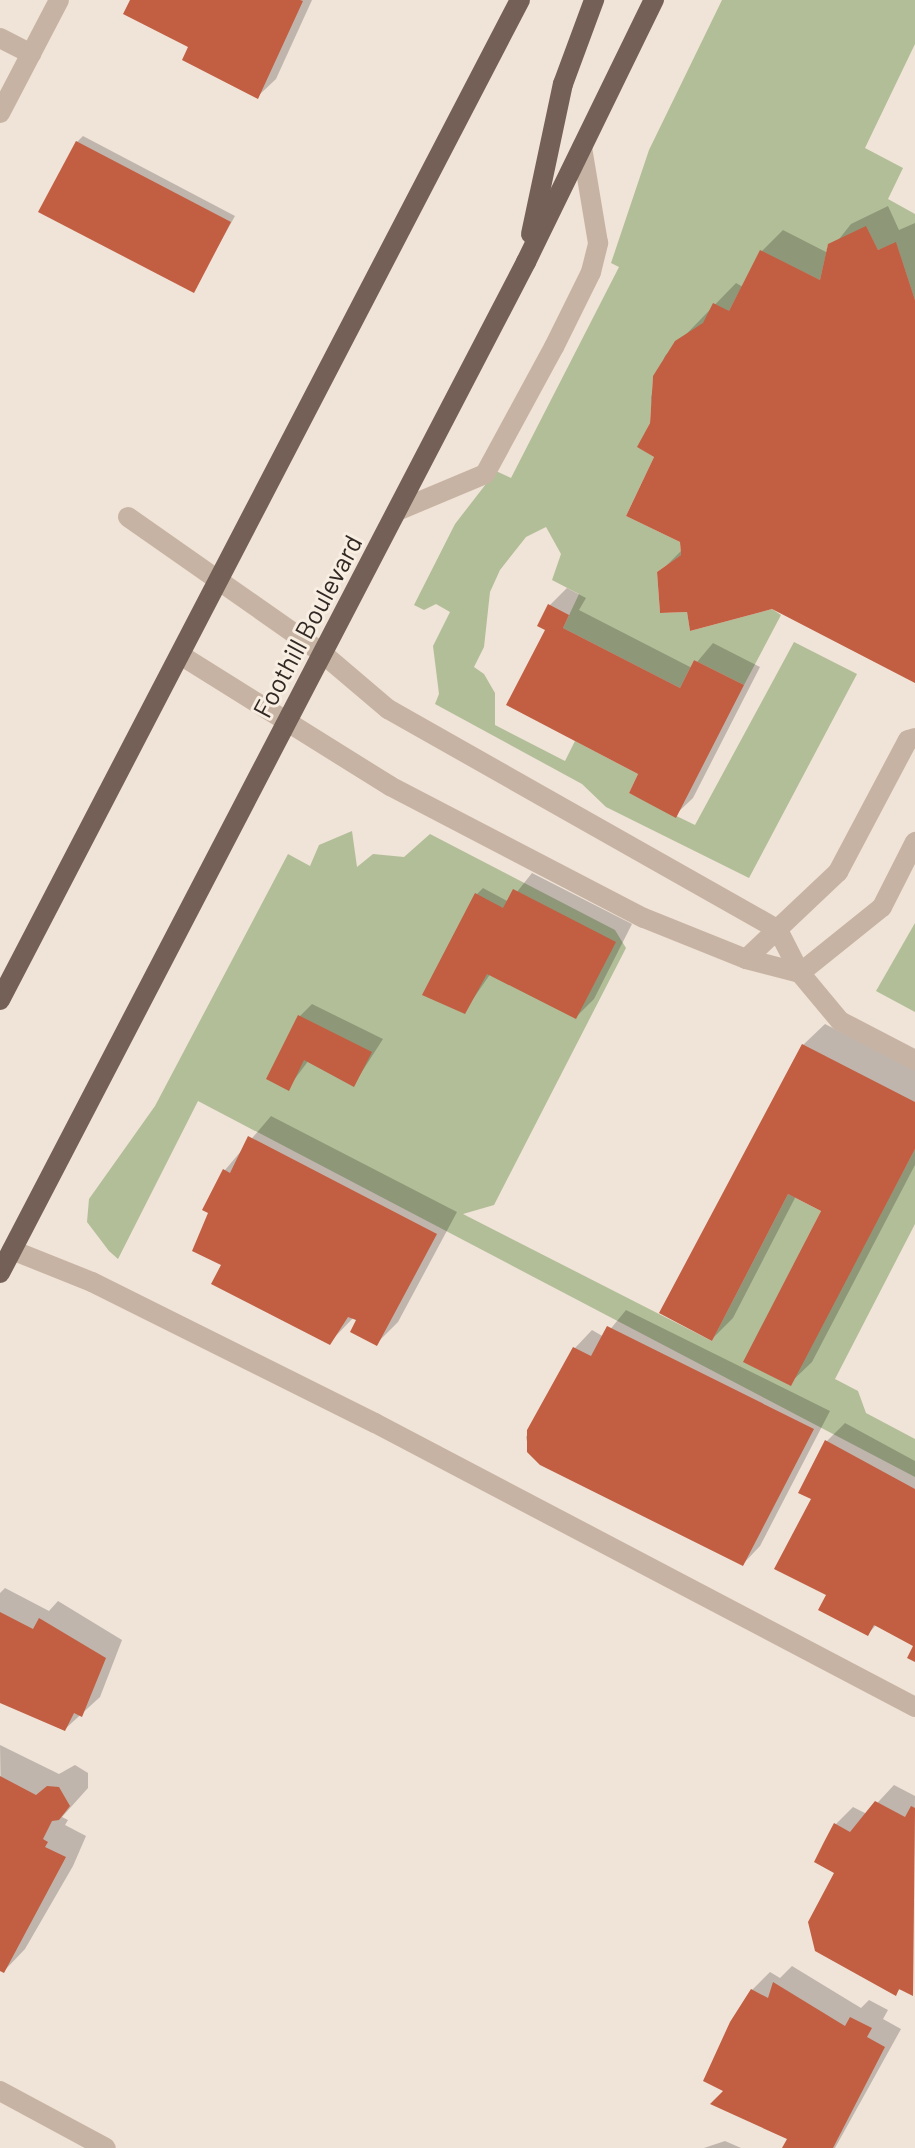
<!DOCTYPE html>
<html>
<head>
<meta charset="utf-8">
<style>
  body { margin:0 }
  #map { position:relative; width:915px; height:2148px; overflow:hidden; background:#f0e3d7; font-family:Barlow,sans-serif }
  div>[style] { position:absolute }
  .green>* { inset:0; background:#b2be98 }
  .shadow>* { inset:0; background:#0003 }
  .building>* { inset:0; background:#c25e42 }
  .minor>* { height:20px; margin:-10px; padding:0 10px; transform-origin:10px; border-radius:10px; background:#c7b3a3 }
  .major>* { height:20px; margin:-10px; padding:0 10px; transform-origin:10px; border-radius:10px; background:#746056 }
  span { translate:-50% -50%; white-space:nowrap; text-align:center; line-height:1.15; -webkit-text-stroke:6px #f8eee2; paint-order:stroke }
  .street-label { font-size:26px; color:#322925 }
</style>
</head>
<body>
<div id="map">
  <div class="green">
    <i style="clip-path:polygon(722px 0,915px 0,915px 44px,865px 148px,903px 168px,888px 199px,915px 214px,915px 300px,896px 243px,878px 250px,866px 227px,828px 245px,820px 280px,760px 251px,729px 311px,675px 342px,653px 377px,650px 423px,638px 447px,654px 457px,626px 516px,680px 542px,681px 555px,657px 572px,660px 613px,687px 612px,690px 631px,772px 609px,781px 615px,744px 685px,694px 660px,680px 688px,563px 628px,579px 594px,552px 580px,561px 554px,546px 527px,526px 537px,500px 570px,490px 592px,484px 647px,474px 667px,484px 674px,495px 693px,495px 725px,565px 761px,575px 741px,638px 774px,629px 793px,695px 825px,794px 642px,857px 674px,749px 878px,606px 807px,582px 784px,435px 704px,439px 694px,433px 646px,450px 612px,436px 604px,424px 610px,414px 605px,455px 524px,496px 471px,511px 478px,619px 267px,611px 263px,649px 150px)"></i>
    <i style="clip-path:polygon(352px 831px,357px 867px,373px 854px,404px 857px,430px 834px,615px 930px,626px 948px,494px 1205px,463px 1214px,712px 1341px,788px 1194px,821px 1211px,744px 1362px,790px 1385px,915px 1149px,915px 1224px,835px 1379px,858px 1391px,866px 1413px,915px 1439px,915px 1477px,198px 1101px,118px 1259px,109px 1251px,87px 1222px,89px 1199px,155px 1106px,288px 854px,310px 866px,319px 845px)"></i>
    <i style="clip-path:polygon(915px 923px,915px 1012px,876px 991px)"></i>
  </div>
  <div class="shadow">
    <i style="clip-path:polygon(132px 0,312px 0,276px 79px,258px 96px)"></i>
    <i style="clip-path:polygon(83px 136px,235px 216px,193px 291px,77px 142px)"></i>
    <i style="clip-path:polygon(888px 206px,899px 230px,915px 223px,915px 681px,773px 607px,659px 573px,682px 550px,652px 423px,651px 397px,665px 356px,736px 283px,743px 287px,762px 251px,783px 230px,828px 253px,851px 224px)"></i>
    <i style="clip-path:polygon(567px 588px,586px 598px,579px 610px,692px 668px,713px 643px,760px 667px,693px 798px,675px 815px,641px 773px,548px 629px,549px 606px)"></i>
    <i style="clip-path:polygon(532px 873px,632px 924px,594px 999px,576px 1017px,491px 973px,464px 1012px,477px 894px,483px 888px,509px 902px)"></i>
    <i style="clip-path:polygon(312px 1004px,383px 1039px,354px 1084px,309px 1060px,288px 1088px,268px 1078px,300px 1016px)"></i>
    <i style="clip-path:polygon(825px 1024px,915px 1070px,915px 1165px,812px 1362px,790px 1383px,824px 1210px,796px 1196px,733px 1318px,712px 1339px,803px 1045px)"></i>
    <i style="clip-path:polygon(271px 1116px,457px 1212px,398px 1322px,376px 1344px,354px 1317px,330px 1342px,223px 1264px,225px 1170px)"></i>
    <i style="clip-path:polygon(626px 1310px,830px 1411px,760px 1546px,743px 1564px,529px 1451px,526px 1437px,575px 1348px,592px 1330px,604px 1337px)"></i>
    <i style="clip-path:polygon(845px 1423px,915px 1461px,915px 1644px,877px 1624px,868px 1634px,828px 1595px,813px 1498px,801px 1492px,827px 1441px)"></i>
    <i style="clip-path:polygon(5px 1588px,49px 1611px,58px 1601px,122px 1640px,100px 1697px,65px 1729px,0 1700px,0 1593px)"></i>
    <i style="clip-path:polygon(0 1745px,59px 1774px,75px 1765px,88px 1773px,88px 1788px,62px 1817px,68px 1820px,65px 1825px,86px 1836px,73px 1866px,25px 1949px,4px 1971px)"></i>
    <i style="clip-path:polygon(894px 1785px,915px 1796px,912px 1994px,901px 1988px,895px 1994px,837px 1872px,836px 1824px,853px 1807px,867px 1814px)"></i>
    <i style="clip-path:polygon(792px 1966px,861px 2008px,869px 2000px,888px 2010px,883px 2019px,901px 2029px,835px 2148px,789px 2148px,790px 2138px,726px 2090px,752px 1990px,770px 1972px,780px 1978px)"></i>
    <i style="clip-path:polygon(725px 2141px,741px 2148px,704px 2148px)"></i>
  </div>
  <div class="building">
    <i style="clip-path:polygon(130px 0,300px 0,303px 1px,258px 99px,182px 60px,188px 47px,123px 14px)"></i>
    <i style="clip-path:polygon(76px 141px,231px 222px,194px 293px,38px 212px)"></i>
    <i style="clip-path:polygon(866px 226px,878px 250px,896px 242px,915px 300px,915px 683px,772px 609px,690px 631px,687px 612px,660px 613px,657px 572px,681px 555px,680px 542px,626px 516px,654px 457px,637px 447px,650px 423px,653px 376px,675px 341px,703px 323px,713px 303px,729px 311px,760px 250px,820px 280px,828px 244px)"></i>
    <i style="clip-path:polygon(548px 604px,569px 615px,563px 628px,680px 688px,694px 660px,744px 685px,676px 818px,629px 793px,638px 774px,506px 705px,545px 630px,537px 626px)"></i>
    <i style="clip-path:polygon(513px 889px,616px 942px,576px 1019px,487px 974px,465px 1014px,422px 995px,475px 893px,503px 908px)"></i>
    <i style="clip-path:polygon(298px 1015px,372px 1052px,354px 1087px,304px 1060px,289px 1091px,266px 1079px)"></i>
    <i style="clip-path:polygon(802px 1044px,915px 1102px,915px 1149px,791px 1386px,743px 1362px,821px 1211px,788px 1194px,712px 1341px,659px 1313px)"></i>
    <i style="clip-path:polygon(248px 1136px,437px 1234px,377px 1346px,350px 1332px,356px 1320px,348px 1317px,330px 1345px,211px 1284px,221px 1265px,192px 1251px,208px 1213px,202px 1210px,223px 1169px,230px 1173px)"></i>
    <i style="clip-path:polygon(607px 1326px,814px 1429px,743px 1566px,540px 1465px,527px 1452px,527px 1430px,573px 1347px,591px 1356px)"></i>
    <i style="clip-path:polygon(825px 1440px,915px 1489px,915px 1662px,907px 1658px,913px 1646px,874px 1625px,868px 1636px,818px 1610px,826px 1595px,774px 1569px,811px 1499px,798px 1493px)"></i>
    <i style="clip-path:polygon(0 1612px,33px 1629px,39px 1618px,106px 1658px,82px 1717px,74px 1713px,65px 1731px,0 1703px)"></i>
    <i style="clip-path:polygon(0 1776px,36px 1795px,47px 1786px,59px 1787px,70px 1806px,59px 1820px,52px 1821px,43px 1839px,48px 1842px,45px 1847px,66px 1857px,4px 1973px,0 1971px)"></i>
    <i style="clip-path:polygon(875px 1801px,905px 1817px,911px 1806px,915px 1808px,913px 1996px,899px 1989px,896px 1996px,815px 1951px,808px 1922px,834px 1873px,814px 1862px,824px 1842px,834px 1823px,850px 1832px)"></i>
    <i style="clip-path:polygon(773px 1982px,845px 2026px,850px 2017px,872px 2028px,867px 2037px,885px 2047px,833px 2148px,782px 2148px,787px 2139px,710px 2104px,723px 2091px,703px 2081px,730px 2022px,751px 1989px,768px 1998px)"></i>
  </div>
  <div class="minor">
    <i style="left:0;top:38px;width:35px;rotate:27deg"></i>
    <i style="left:0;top:113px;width:127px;rotate:-62.4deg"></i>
    <i style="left:397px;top:511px;width:95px;rotate:-22.8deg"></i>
    <i style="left:485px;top:474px;width:145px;rotate:-61.5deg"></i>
    <i style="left:554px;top:347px;width:84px;rotate:-63.7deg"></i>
    <i style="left:591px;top:272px;width:30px;rotate:-76deg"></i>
    <i style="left:598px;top:243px;width:97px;rotate:-99.5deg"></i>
    <i style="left:128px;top:517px;width:237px;rotate:35deg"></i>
    <i style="left:322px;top:653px;width:87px;rotate:40.3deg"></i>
    <i style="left:388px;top:709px;width:448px;rotate:29.5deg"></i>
    <i style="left:778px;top:930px;width:48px;rotate:62.9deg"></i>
    <i style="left:800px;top:973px;width:62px;rotate:50.2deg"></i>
    <i style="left:840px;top:1021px;width:85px;rotate:27.5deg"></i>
    <i style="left:182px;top:656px;width:245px;rotate:32deg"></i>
    <i style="left:390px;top:786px;width:286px;rotate:27.5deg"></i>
    <i style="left:644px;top:918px;width:110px;rotate:21.9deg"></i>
    <i style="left:746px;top:959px;width:56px;rotate:14.5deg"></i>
    <i style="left:746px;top:959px;width:127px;rotate:-43.4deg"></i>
    <i style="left:838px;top:872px;width:149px;rotate:-62.1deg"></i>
    <i style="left:908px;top:740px;width:7px;rotate:-16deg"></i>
    <i style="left:800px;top:973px;width:105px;rotate:-38.8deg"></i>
    <i style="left:882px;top:907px;width:73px;rotate:-63.1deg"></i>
    <i style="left:12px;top:1250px;width:86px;rotate:21.8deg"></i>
    <i style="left:92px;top:1282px;width:316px;rotate:26.5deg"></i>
    <i style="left:375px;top:1423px;width:610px;rotate:27.74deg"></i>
    <i style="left:0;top:2091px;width:120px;rotate:28.3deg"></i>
  </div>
  <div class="major">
    <i style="left:531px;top:234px;width:153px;rotate:-78deg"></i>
    <i style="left:563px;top:84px;width:90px;rotate:-69.7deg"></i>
    <i style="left:0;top:1000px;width:1127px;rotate:-62.53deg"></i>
    <i style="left:0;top:1273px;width:1140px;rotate:-62.51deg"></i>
    <i style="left:526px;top:262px;width:292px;rotate:-64deg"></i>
  </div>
  <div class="street-label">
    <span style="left:307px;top:626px;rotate:-62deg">Foothill Boulevard</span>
  </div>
</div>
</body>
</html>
